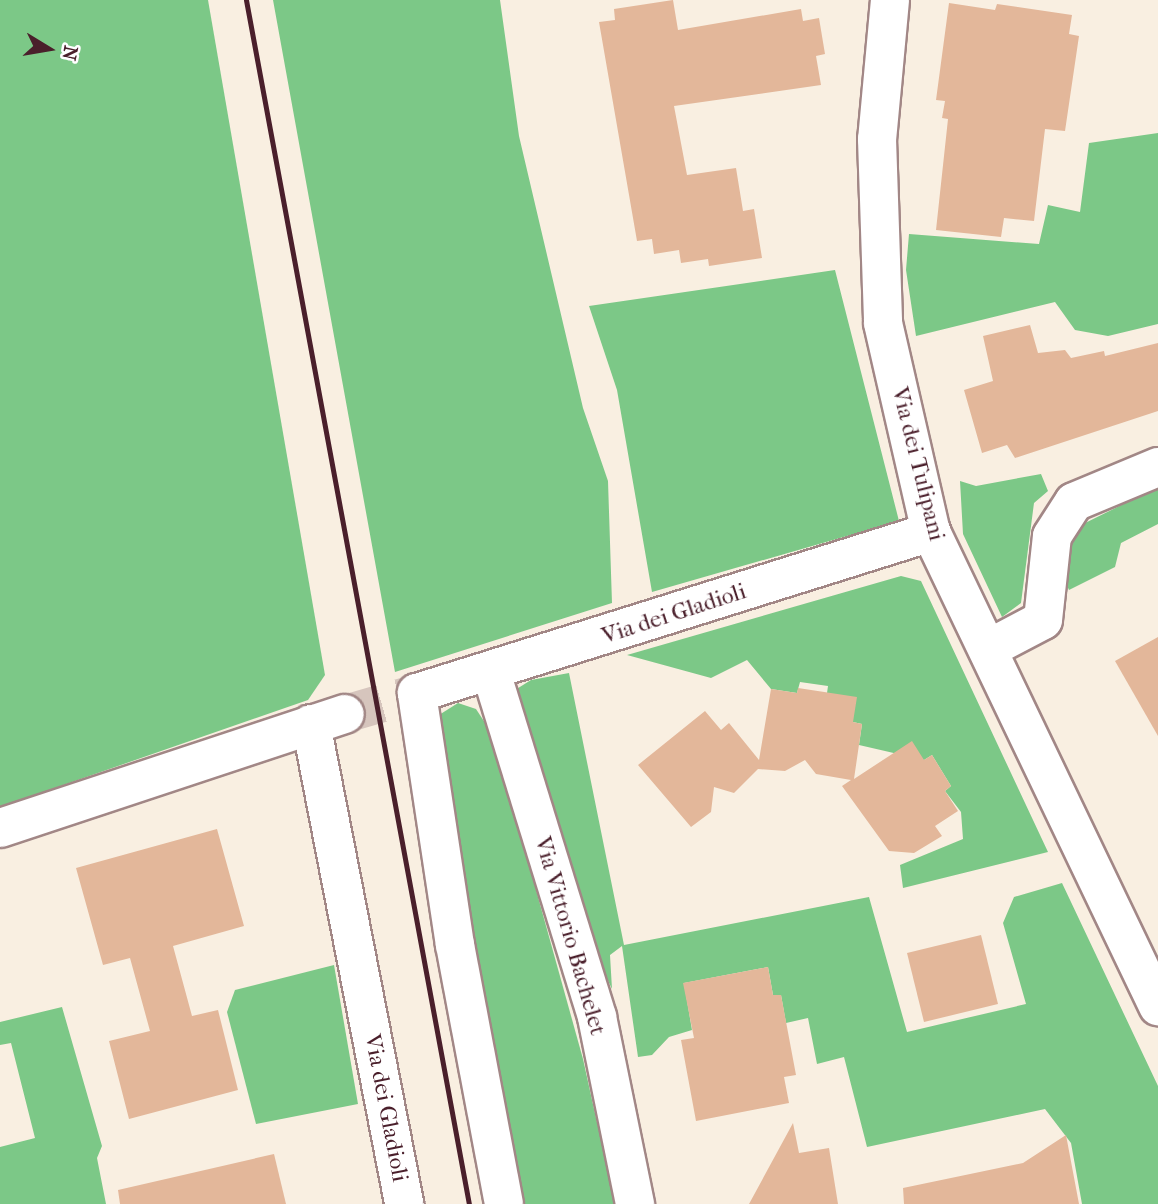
<!DOCTYPE html>
<html>
<head>
<meta charset="utf-8">
<style>
  body { margin:0 }
  #map { position:relative; width:1158px; height:1204px; overflow:hidden; background:#f9efe1; font-family:"IM FELL French Canon",serif }
  div>[style] { position:absolute }
  .green>* { inset:0; background:#7cc887 }
  .building>* { inset:0; background:#e3b79a }
  .minor-tunnel>* { height:38px; margin-top:-19px; transform-origin:0; background:repeating-linear-gradient(90deg,#d6c5bd 0 38px,transparent 0 57px) }
  .roads { filter:drop-shadow(2px 0 #a28786) drop-shadow(-2px 0 #a28786) drop-shadow(0 2px #a28786) drop-shadow(0 -2px #a28786) }
  .minor>* { height:38px; margin:-19px; padding:0 19px; transform-origin:19px; border-radius:19px; background:#fff }
  .rail>* { height:5px; margin:-2.5px; padding:0 2.5px; transform-origin:2.5px; border-radius:2.5px; background:#4a1f2b }
  span { translate:-50% -50%; white-space:nowrap; text-align:center; line-height:1.15; -webkit-text-stroke:5px #fff; paint-order:stroke }
  .street-label { font-size:23px; color:#4a1f2b }
  .north { position:absolute; left:14px; top:14px; width:70px; height:70px; -webkit-text-stroke:5px #fff; paint-order:stroke; rotate:101deg; font-size:19px; font-weight:700; line-height:28px; text-align:center; color:#4a1f2b }
  .north::after { content:''; display:block; margin:auto; width:24px; height:32px; background:#4a1f2b; clip-path:polygon(50% 0,100% 100%,50% 72%,0 100%) }
</style>
</head>
<body>
<div id="map">
  <div class="green">
    <i style="clip-path:polygon(0 0,208px 0,325px 675px,308px 700px,0 807px)"></i>
    <i style="clip-path:polygon(273px 0,500px 0,519px 136px,583px 408px,608px 481px,612px 603px,395px 672px)"></i>
    <i style="clip-path:polygon(1158px 133px,1158px 324px,1108px 336px,1075px 330px,1055px 302px,916px 336px,906px 270px,909px 234px,1039px 244px,1048px 205px,1080px 212px,1089px 143px)"></i>
    <i style="clip-path:polygon(835px 270px,899px 521px,652px 592px,617px 390px,589px 306px)"></i>
    <i style="clip-path:polygon(1041px 474px,1048px 491px,1034px 503px,1021px 603px,1002px 617px,963px 534px,960px 481px,976px 486px)"></i>
    <i style="clip-path:polygon(1158px 487px,1158px 524px,1121px 543px,1115px 567px,1069px 590px,1063px 577px,1066px 556px,1077px 527px)"></i>
    <i style="clip-path:polygon(901px 576px,921px 581px,1048px 852px,903px 888px,900px 865px,963px 839px,961px 812px,945px 791px,951px 786px,932px 755px,924px 760px,859px 745px,862px 724px,853px 722px,827px 693px,828px 686px,800px 682px,797px 693px,771px 689px,747px 660px,711px 678px,627px 655px)"></i>
    <i style="clip-path:polygon(569px 673px,624px 945px,869px 897px,907px 1032px,1026px 1004px,1003px 923px,1014px 897px,1062px 883px,1158px 1086px,1158px 1204px,1082px 1204px,1071px 1143px,1045px 1109px,867px 1147px,844px 1057px,817px 1064px,808px 1018px,786px 1023px,781px 995px,773px 995px,768px 967px,684px 983px,692px 1030px,669px 1037px,652px 1055px,638px 1057px,622px 946px,610px 955px,612px 989px,599px 962px,515px 690px,531px 680px)"></i>
    <i style="clip-path:polygon(458px 703px,476px 709px,493px 735px,583px 1059px,615px 1204px,520px 1204px,483px 1018px,439px 715px)"></i>
    <i style="clip-path:polygon(334px 965px,358px 1104px,256px 1124px,227px 1012px,235px 990px)"></i>
    <i style="clip-path:polygon(62px 1007px,102px 1146px,97px 1158px,106px 1204px,0 1204px,0 1147px,35px 1138px,11px 1043px,0 1045px,0 1022px)"></i>
  </div>
  <div class="building">
    <i style="clip-path:polygon(673px 0,678px 30px,801px 9px,803px 21px,819px 18px,825px 54px,816px 56px,821px 85px,674px 106px,687px 175px,736px 168px,743px 211px,754px 209px,762px 258px,709px 266px,708px 259px,681px 263px,679px 250px,654px 254px,652px 239px,637px 241px,599px 22px,615px 20px,614px 9px)"></i>
    <i style="clip-path:polygon(949px 3px,995px 10px,997px 4px,1072px 15px,1069px 34px,1079px 36px,1065px 131px,1045px 129px,1034px 221px,1004px 218px,1001px 237px,936px 230px,948px 119px,942px 118px,945px 101px,936px 100px)"></i>
    <i style="clip-path:polygon(1030px 325px,1038px 353px,1065px 350px,1071px 358px,1104px 351px,1105px 356px,1158px 343px,1158px 411px,1015px 458px,1007px 445px,982px 453px,964px 390px,993px 381px,983px 336px)"></i>
    <i style="clip-path:polygon(1158px 637px,1158px 736px,1115px 661px)"></i>
    <i style="clip-path:polygon(798px 688px,857px 697px,853px 722px,862px 724px,854px 779px,912px 741px,924px 760px,932px 755px,951px 786px,945px 791px,958px 811px,935px 826px,942px 836px,914px 853px,889px 851px,842px 786px,851px 780px,816px 774px,805px 760px,785px 771px,758px 769px,734px 793px,714px 787px,711px 812px,691px 827px,638px 765px,705px 711px,721px 730px,729px 723px,759px 760px,771px 689px,797px 693px)"></i>
    <i style="clip-path:polygon(217px 829px,244px 926px,173px 946px,192px 1016px,218px 1010px,238px 1090px,129px 1119px,109px 1041px,150px 1031px,130px 958px,103px 965px,76px 868px)"></i>
    <i style="clip-path:polygon(981px 935px,998px 1004px,924px 1022px,907px 953px)"></i>
    <i style="clip-path:polygon(768px 967px,773px 995px,781px 995px,796px 1075px,784px 1077px,789px 1103px,696px 1121px,681px 1040px,694px 1038px,683px 983px)"></i>
    <i style="clip-path:polygon(793px 1123px,799px 1153px,829px 1148px,838px 1204px,749px 1204px)"></i>
    <i style="clip-path:polygon(1066px 1135px,1079px 1204px,904px 1204px,903px 1188px,1023px 1163px)"></i>
    <i style="clip-path:polygon(274px 1154px,286px 1204px,120px 1204px,118px 1190px)"></i>
  </div>
  <div class="minor-tunnel">
    <i style="left:345px;top:714px;width:75px;rotate:-16.3deg"></i>
  </div>
  <div class="roads">
    <div class="minor">
      <i style="left:890px;top:0;width:140px;rotate:95.3deg"></i>
      <i style="left:877px;top:139px;width:184px;rotate:88.1deg"></i>
      <i style="left:883px;top:323px;width:214px;rotate:77.1deg"></i>
      <i style="left:931px;top:532px;width:526px;rotate:64.41deg"></i>
      <i style="left:988px;top:649px;width:62px;rotate:-27.8deg"></i>
      <i style="left:1043px;top:620px;width:84px;rotate:-83.9deg"></i>
      <i style="left:1052px;top:536px;width:40px;rotate:-57.1deg"></i>
      <i style="left:1074px;top:502px;width:91px;rotate:-22.6deg"></i>
      <i style="left:491px;top:672px;width:361px;rotate:72.9deg"></i>
      <i style="left:597px;top:1017px;width:191px;rotate:78.5deg"></i>
      <i style="left:311px;top:724px;width:489px;rotate:79deg"></i>
      <i style="left:0;top:828px;width:363px;rotate:-18.3deg"></i>
      <i style="left:504px;top:1204px;width:264px;rotate:-100.7deg"></i>
      <i style="left:455px;top:945px;width:255px;rotate:-98.6deg"></i>
      <i style="left:417px;top:693px;width:539px;rotate:-17.39deg"></i>
    </div>
  </div>
  <div class="rail">
    <i style="left:246px;top:0;width:1224px;rotate:79.51deg"></i>
  </div>
  <div class="street-label">
    <span style="left:918px;top:464px;rotate:76deg">Via dei Tulipani</span>
    <span style="left:674px;top:614px;rotate:-18deg">Via dei Gladioli</span>
    <span style="left:570px;top:936px;rotate:74deg">Via Vittorio Bachelet</span>
    <span style="left:386px;top:1108px;rotate:79deg">Via dei Gladioli</span>
  </div>
  <div class="north">N</div>
</div>
</body>
</html>
